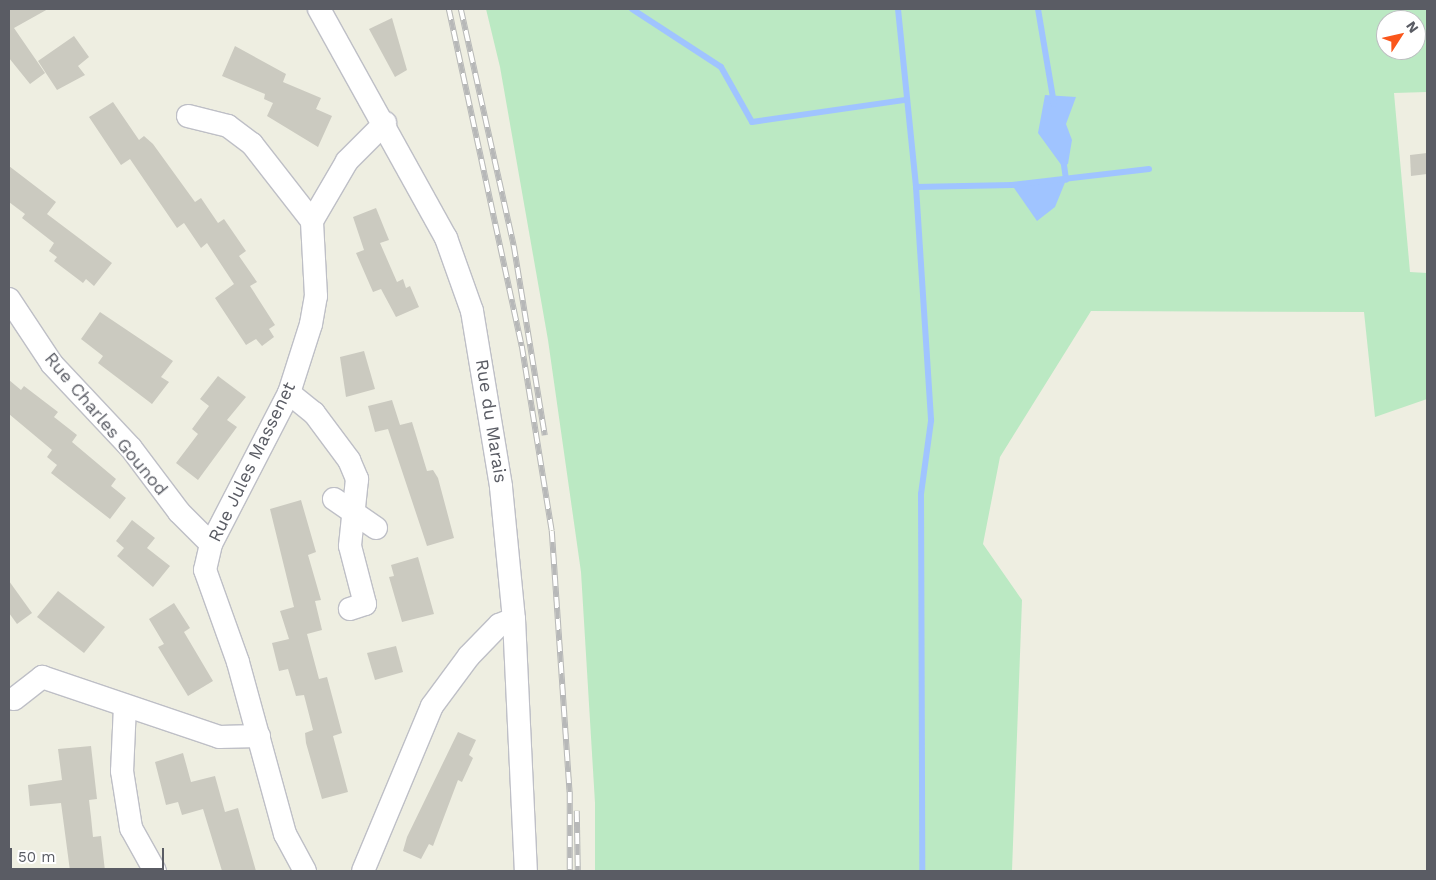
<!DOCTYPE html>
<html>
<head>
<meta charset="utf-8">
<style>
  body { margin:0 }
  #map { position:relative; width:1436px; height:880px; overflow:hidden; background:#eeeee1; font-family:"Work Sans",sans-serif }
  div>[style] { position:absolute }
  .green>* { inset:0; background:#bbe9c3 }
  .water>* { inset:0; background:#a0c4ff }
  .stream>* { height:6px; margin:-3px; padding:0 3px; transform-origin:3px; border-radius:3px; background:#a0c4ff }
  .building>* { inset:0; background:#cbcac0 }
  .roads { filter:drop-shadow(1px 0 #bebfc6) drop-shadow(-1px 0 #bebfc6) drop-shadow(0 1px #bebfc6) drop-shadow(0 -1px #bebfc6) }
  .street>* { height:22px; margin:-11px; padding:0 11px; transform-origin:11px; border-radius:11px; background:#fff }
  .rail>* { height:5.5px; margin-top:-2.75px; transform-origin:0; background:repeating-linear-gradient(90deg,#fff 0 11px,#b7b8b8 0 22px); box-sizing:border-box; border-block:1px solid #b7b8b8 }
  span { translate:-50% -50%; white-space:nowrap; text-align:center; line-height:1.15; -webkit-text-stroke:4px #fff; paint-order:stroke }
  .street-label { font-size:18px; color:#5a5c64 }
  .frame { position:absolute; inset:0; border:10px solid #5a5c64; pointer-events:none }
  .north { position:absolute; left:1376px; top:10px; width:50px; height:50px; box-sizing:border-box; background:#fff; border:1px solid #bdbec1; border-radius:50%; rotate:55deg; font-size:14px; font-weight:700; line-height:20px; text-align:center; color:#5a5c64 }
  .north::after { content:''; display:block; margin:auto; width:18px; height:22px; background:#fa561b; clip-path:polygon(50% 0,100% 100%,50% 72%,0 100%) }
  .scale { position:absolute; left:10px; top:848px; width:154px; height:22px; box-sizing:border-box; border:2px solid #5a5c64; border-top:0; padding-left:6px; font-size:15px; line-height:18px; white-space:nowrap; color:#5a5c64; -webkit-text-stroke:4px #fff; paint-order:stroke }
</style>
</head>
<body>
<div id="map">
  <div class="green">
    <i style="clip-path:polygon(evenodd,486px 9px,1427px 9px,1427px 92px,1394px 93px,1410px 272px,1427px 273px,1427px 399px,1375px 417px,1364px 312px,1091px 311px,1000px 457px,983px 544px,1022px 600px,1012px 871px,595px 871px,595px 803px,581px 572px,548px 340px,500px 67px,486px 9px,1386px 20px,1416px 20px,1416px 50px,1386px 50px,1386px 20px)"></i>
  </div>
  <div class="water">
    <i style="clip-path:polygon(1045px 95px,1076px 97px,1066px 124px,1072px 140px,1068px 164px,1062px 166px,1038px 133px)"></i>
    <i style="clip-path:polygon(1066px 180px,1055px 207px,1037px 221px,1012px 185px)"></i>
  </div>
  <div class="stream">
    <i style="left:632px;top:9px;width:106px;rotate:33.1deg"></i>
    <i style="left:721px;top:67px;width:63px;rotate:60.6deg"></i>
    <i style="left:752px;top:122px;width:155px;rotate:-8.2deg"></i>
    <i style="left:898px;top:9px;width:179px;rotate:84.2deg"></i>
    <i style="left:916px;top:187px;width:234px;rotate:86.3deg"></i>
    <i style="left:931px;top:421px;width:74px;rotate:97.8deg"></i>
    <i style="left:921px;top:494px;width:377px;rotate:89.8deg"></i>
    <i style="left:1038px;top:9px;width:96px;rotate:80.4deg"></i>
    <i style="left:1063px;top:158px;width:22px;rotate:82deg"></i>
    <i style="left:916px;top:187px;width:96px;rotate:-1.2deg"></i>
    <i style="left:1012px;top:185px;width:138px;rotate:-6.7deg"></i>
  </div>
  <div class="building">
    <i style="clip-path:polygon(9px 9px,48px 9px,14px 28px,45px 73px,30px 84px,9px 58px)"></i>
    <i style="clip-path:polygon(392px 18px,407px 70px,395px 77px,369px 29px)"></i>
    <i style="clip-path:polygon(74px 36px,89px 57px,78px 66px,85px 75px,57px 90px,38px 61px)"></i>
    <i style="clip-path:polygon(235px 46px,286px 74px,283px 82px,321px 98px,316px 109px,332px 116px,318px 147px,267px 116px,273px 103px,264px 99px,265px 94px,222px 76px)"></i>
    <i style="clip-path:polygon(113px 102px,139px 140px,144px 136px,153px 144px,195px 202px,201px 198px,218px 223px,224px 219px,246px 251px,239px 256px,257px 282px,250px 286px,275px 325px,269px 329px,274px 337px,262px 346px,256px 339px,246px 345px,215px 298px,234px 284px,207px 243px,201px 248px,184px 223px,177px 228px,130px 159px,121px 165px,89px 117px)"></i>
    <i style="clip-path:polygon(1427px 153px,1427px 174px,1411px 176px,1410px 155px)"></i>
    <i style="clip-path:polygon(9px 166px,56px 202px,47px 214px,112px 263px,94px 286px,86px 279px,83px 283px,54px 261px,57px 257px,49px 251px,54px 243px,22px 218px,25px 214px,9px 202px)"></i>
    <i style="clip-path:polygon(376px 208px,389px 240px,380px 243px,397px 282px,403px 279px,406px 288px,410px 286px,419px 307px,396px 317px,381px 289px,373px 292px,356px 253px,364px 250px,353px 217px)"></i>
    <i style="clip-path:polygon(100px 312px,173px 361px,161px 377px,169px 382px,152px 404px,98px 363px,103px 356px,81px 339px)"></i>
    <i style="clip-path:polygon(364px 351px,375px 389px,346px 397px,340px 357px)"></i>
    <i style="clip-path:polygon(218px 376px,246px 397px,227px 420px,237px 427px,198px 480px,176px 463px,198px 434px,192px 429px,209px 406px,200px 399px)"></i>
    <i style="clip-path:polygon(9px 380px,21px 390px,24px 386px,58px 412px,54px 417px,77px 435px,72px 442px,116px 479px,111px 486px,126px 498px,110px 519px,51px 473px,57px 465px,47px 457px,52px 450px,9px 414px)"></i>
    <i style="clip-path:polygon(392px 400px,400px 425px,412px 422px,427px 471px,433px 470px,438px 478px,454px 538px,427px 546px,388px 429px,375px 432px,368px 406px)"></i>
    <i style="clip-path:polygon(301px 500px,316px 552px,308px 555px,321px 600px,315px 601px,322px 630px,307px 634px,319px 679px,327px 677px,342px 733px,333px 736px,348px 792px,322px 799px,306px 743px,305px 733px,313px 730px,304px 695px,296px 696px,288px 669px,279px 671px,272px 643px,289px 639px,280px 611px,294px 607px,270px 509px)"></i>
    <i style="clip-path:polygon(132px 520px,155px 538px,147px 548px,170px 566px,153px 587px,117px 556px,124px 548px,116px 541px)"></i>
    <i style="clip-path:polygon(418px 557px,434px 614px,402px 622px,389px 577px,394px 576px,391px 565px)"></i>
    <i style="clip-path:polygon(9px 581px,32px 613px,17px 624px,9px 613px)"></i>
    <i style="clip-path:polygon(58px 591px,105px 627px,84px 653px,37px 617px)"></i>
    <i style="clip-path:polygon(174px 603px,190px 628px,184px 632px,213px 681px,188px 696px,158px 647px,164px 644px,149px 619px)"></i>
    <i style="clip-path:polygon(396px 646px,403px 672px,375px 680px,367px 653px)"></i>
    <i style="clip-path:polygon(458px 732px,476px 740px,469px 755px,473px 758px,462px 782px,458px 780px,433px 846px,429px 844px,421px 859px,403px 851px,407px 837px)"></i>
    <i style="clip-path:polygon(91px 746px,97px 799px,89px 800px,91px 817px,93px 837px,101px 836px,105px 871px,70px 871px,61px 803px,30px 806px,28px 785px,62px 780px,58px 749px)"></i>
    <i style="clip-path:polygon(183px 753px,191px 782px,215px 776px,225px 812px,238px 808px,256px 871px,222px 871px,203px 809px,182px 815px,178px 802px,166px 805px,155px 762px)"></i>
  </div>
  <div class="roads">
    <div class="street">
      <i style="left:319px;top:9px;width:262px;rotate:61deg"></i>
      <i style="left:446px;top:238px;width:77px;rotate:70.4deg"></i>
      <i style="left:472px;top:311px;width:178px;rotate:80.6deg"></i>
      <i style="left:501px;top:487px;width:133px;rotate:84.4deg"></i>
      <i style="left:514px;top:619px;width:252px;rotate:87.3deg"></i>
      <i style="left:188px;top:116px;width:41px;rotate:14deg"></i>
      <i style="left:228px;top:126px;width:30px;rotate:37deg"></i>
      <i style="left:252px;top:144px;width:98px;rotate:52.1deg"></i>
      <i style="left:9px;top:299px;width:78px;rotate:56.5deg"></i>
      <i style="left:52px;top:364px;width:115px;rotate:46.8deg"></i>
      <i style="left:131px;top:448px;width:80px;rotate:53.1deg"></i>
      <i style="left:179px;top:512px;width:45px;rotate:45deg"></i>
      <i style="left:289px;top:393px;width:32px;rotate:39deg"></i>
      <i style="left:314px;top:413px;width:59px;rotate:53.3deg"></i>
      <i style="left:349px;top:460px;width:21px;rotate:67deg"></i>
      <i style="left:357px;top:479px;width:67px;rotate:96deg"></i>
      <i style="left:350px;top:546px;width:60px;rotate:75.5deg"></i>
      <i style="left:365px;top:604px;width:16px;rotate:162deg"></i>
      <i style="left:334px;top:499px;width:51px;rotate:34.6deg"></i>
      <i style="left:14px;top:699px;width:36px;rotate:-38deg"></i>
      <i style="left:42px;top:677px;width:187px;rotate:18.7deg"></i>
      <i style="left:219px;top:737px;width:40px;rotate:-1.4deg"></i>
      <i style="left:125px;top:706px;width:65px;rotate:92.6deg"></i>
      <i style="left:122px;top:771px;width:58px;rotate:81deg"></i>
      <i style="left:131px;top:828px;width:49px;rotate:60.8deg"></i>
      <i style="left:305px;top:871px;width:42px;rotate:-118.4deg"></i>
      <i style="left:285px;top:834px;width:178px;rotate:-105.3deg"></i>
      <i style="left:238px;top:662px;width:98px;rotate:-109.7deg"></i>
      <i style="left:205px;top:570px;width:27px;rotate:-77deg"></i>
      <i style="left:211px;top:544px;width:170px;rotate:-62.7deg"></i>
      <i style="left:289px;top:393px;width:72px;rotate:-72.3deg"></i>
      <i style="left:311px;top:324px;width:28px;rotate:-80deg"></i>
      <i style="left:316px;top:296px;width:75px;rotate:-93.1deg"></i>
      <i style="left:312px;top:221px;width:69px;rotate:-59.7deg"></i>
      <i style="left:347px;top:161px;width:54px;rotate:-45deg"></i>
      <i style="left:363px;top:871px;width:179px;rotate:-67.3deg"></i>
      <i style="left:432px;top:706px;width:62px;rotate:-53.5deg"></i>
      <i style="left:469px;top:656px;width:43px;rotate:-45.9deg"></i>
      <i style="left:499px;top:625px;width:16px;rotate:-22deg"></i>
    </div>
  </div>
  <div class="rail">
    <i style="left:449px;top:9px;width:345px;rotate:77.8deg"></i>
    <i style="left:522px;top:346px;width:187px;rotate:80.8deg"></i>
    <i style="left:552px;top:531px;width:262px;rotate:86.1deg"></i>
    <i style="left:570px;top:792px;width:79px;rotate:90deg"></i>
    <i style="left:461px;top:9px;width:243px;rotate:77.4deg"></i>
    <i style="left:514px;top:246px;width:192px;rotate:80.7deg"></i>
    <i style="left:577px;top:811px;width:60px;rotate:89deg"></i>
  </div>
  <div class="street-label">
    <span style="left:491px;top:421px;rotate:81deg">Rue du Marais</span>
    <span style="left:106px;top:424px;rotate:50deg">Rue Charles Gounod</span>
    <span style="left:252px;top:462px;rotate:-64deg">Rue Jules Massenet</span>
  </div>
  <div class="frame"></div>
  <div class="north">N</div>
  <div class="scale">50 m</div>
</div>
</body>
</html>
